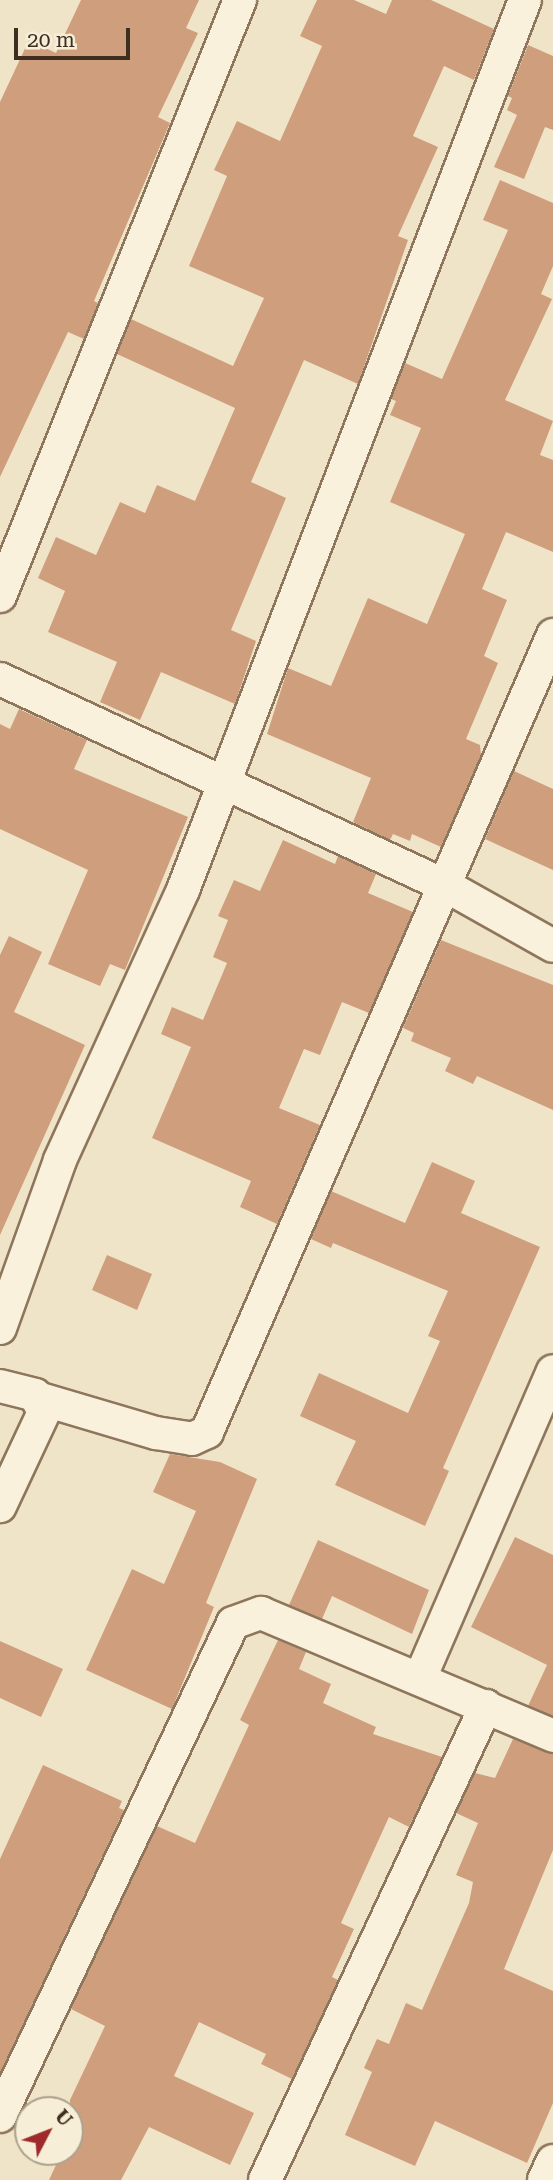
<!DOCTYPE html>
<html>
<head>
<meta charset="utf-8">
<style>
  body { margin:0 }
  #map { position:relative; width:553px; height:2180px; overflow:hidden; background:#f0e4c8; font-family:"Roboto Serif",serif }
  div>[style] { position:absolute }
  .building>* { inset:0; background:#cf9f7d }
  .roads { filter:drop-shadow(2px 0 #8d765c) drop-shadow(-2px 0 #8d765c) drop-shadow(0 2px #8d765c) drop-shadow(0 -2px #8d765c) }
  .street>* { height:32px; margin:-16px; padding:0 16px; transform-origin:16px; border-radius:16px; background:#faf1dc }
  span { translate:-50% -50%; white-space:nowrap; text-align:center; line-height:1.15; -webkit-text-stroke:5px #f7eed8; paint-order:stroke }
  .north { position:absolute; left:14px; top:2096px; width:70px; height:70px; box-sizing:border-box; background:#f7eed8; border:2px solid #ada18e; border-radius:50%; rotate:48deg; font-size:19px; font-weight:700; line-height:28px; text-align:center; color:#3d2e20 }
  .north::after { content:''; display:block; margin:auto; width:24px; height:32px; background:#9e2a2b; clip-path:polygon(50% 0,100% 100%,50% 72%,0 100%) }
  .scale { position:absolute; left:14px; top:28px; width:116px; height:32px; box-sizing:border-box; border:4px solid #3d2e20; border-top:0; padding-left:9px; font-size:21px; line-height:24px; white-space:nowrap; color:#3d2e20; -webkit-text-stroke:5px #f7eed8; paint-order:stroke }
</style>
</head>
<body>
<div id="map">
  <div class="building">
    <i style="clip-path:polygon(81px 0,199px 0,186px 28px,198px 33px,158px 117px,170px 123px,94px 301px,98px 303px,84px 339px,68px 332px,0 477px,0 102px,29px 40px,56px 53px)"></i>
    <i style="clip-path:polygon(317px 0,354px 0,386px 14px,392px 0,431px 0,494px 29px,474px 80px,444px 66px,413px 136px,438px 147px,398px 236px,408px 240px,358px 384px,304px 360px,251px 482px,286px 498px,231px 630px,256px 641px,235px 704px,161px 672px,140px 720px,100px 702px,117px 662px,48px 632px,65px 591px,38px 578px,56px 537px,96px 555px,120px 502px,145px 513px,157px 485px,195px 501px,235px 408px,117px 354px,131px 319px,233px 366px,264px 298px,189px 266px,227px 176px,214px 170px,237px 121px,280px 141px,322px 46px,300px 36px)"></i>
    <i style="clip-path:polygon(528px 45px,553px 56px,553px 130px,545px 127px,524px 179px,494px 167px,517px 115px,507px 110px,512px 98px,508px 96px)"></i>
    <i style="clip-path:polygon(500px 180px,553px 203px,553px 266px,541px 294px,552px 299px,505px 400px,553px 421px,540px 455px,553px 460px,553px 552px,506px 532px,482px 589px,507px 600px,484px 656px,498px 663px,466px 739px,480px 745px,481px 755px,441px 847px,412px 834px,410px 841px,393px 834px,390px 840px,353px 822px,371px 778px,267px 734px,288px 668px,331px 686px,368px 598px,427px 624px,465px 534px,390px 502px,421px 428px,390px 415px,396px 401px,391px 399px,405px 363px,442px 379px,508px 230px,483px 220px)"></i>
    <i style="clip-path:polygon(19px 709px,87px 740px,74px 769px,188px 817px,125px 970px,110px 964px,100px 986px,48px 964px,88px 870px,0 829px,0 724px,10px 729px)"></i>
    <i style="clip-path:polygon(514px 771px,553px 789px,553px 870px,485px 839px)"></i>
    <i style="clip-path:polygon(283px 840px,335px 864px,338px 856px,376px 874px,368px 893px,413px 912px,369px 1013px,342px 1002px,320px 1055px,304px 1049px,279px 1108px,320px 1125px,277px 1224px,240px 1207px,251px 1181px,152px 1138px,191px 1047px,161px 1034px,172px 1007px,203px 1020px,227px 963px,213px 957px,228px 920px,218px 916px,234px 880px,260px 891px)"></i>
    <i style="clip-path:polygon(9px 936px,42px 952px,14px 1012px,85px 1045px,0 1235px,0 955px)"></i>
    <i style="clip-path:polygon(441px 940px,553px 985px,553px 1110px,477px 1076px,473px 1084px,445px 1071px,451px 1058px,411px 1041px,414px 1033px,403px 1028px)"></i>
    <i style="clip-path:polygon(432px 1162px,475px 1181px,461px 1213px,540px 1247px,443px 1468px,449px 1471px,425px 1526px,335px 1485px,356px 1441px,300px 1416px,319px 1373px,408px 1413px,440px 1341px,428px 1336px,448px 1291px,333px 1243px,331px 1248px,311px 1239px,331px 1191px,405px 1223px)"></i>
    <i style="clip-path:polygon(107px 1255px,152px 1274px,137px 1310px,92px 1290px)"></i>
    <i style="clip-path:polygon(170px 1454px,220px 1462px,257px 1479px,206px 1603px,214px 1607px,172px 1709px,86px 1670px,132px 1569px,164px 1584px,196px 1511px,153px 1492px)"></i>
    <i style="clip-path:polygon(515px 1537px,553px 1555px,553px 1716px,528px 1706px,547px 1665px,471px 1627px)"></i>
    <i style="clip-path:polygon(318px 1540px,429px 1590px,412px 1634px,332px 1596px,322px 1619px,289px 1605px)"></i>
    <i style="clip-path:polygon(278px 1640px,306px 1652px,299px 1669px,331px 1684px,323px 1703px,376px 1727px,373px 1734px,442px 1757px,409px 1827px,389px 1817px,341px 1923px,354px 1929px,332px 1977px,338px 1980px,292px 2079px,261px 2064px,266px 2054px,199px 2022px,174px 2076px,254px 2113px,230px 2165px,149px 2127px,121px 2180px,49px 2180px,62px 2152px,70px 2152px,70px 2100px,105px 2026px,71px 2009px,157px 1826px,195px 1843px,249px 1725px,240px 1720px)"></i>
    <i style="clip-path:polygon(0 1641px,63px 1669px,41px 1717px,0 1698px)"></i>
    <i style="clip-path:polygon(513px 1739px,553px 1754px,553px 1850px,504px 1969px,553px 1991px,553px 2103px,527px 2163px,435px 2121px,415px 2166px,345px 2135px,372px 2072px,364px 2068px,377px 2039px,389px 2044px,406px 2003px,422px 2010px,469px 1903px,473px 1882px,456px 1875px,478px 1823px,456px 1813px,475px 1773px,495px 1778px)"></i>
    <i style="clip-path:polygon(43px 1765px,122px 1801px,119px 1808px,124px 1810px,0 2073px,0 1859px)"></i>
  </div>
  <div class="roads">
    <div class="street">
      <i style="left:0;top:596px;width:643px;rotate:-68.07deg"></i>
      <i style="left:0;top:679px;width:494px;rotate:24.9deg"></i>
      <i style="left:448px;top:887px;width:120px;rotate:29.3deg"></i>
      <i style="left:0;top:1328px;width:178px;rotate:-70.3deg"></i>
      <i style="left:60px;top:1160px;width:297px;rotate:-65.5deg"></i>
      <i style="left:183px;top:890px;width:953px;rotate:-68.98deg"></i>
      <i style="left:0;top:1386px;width:36px;rotate:14deg"></i>
      <i style="left:35px;top:1395px;width:19px;rotate:62deg"></i>
      <i style="left:44px;top:1412px;width:104px;rotate:115.1deg"></i>
      <i style="left:41px;top:1399px;width:120px;rotate:16.5deg"></i>
      <i style="left:156px;top:1433px;width:36px;rotate:9deg"></i>
      <i style="left:192px;top:1439px;width:17px;rotate:-25deg"></i>
      <i style="left:207px;top:1432px;width:869px;rotate:-66.53deg"></i>
      <i style="left:421px;top:1676px;width:332px;rotate:-66.6deg"></i>
      <i style="left:0;top:2116px;width:545px;rotate:-64.7deg"></i>
      <i style="left:233px;top:1623px;width:30px;rotate:-20deg"></i>
      <i style="left:261px;top:1613px;width:317px;rotate:22.8deg"></i>
      <i style="left:265px;top:2180px;width:523px;rotate:-65deg"></i>
      <i style="left:544px;top:2180px;width:21px;rotate:-65deg"></i>
    </div>
  </div>
  <div class="north">U</div>
  <div class="scale">20 m</div>
</div>
</body>
</html>
